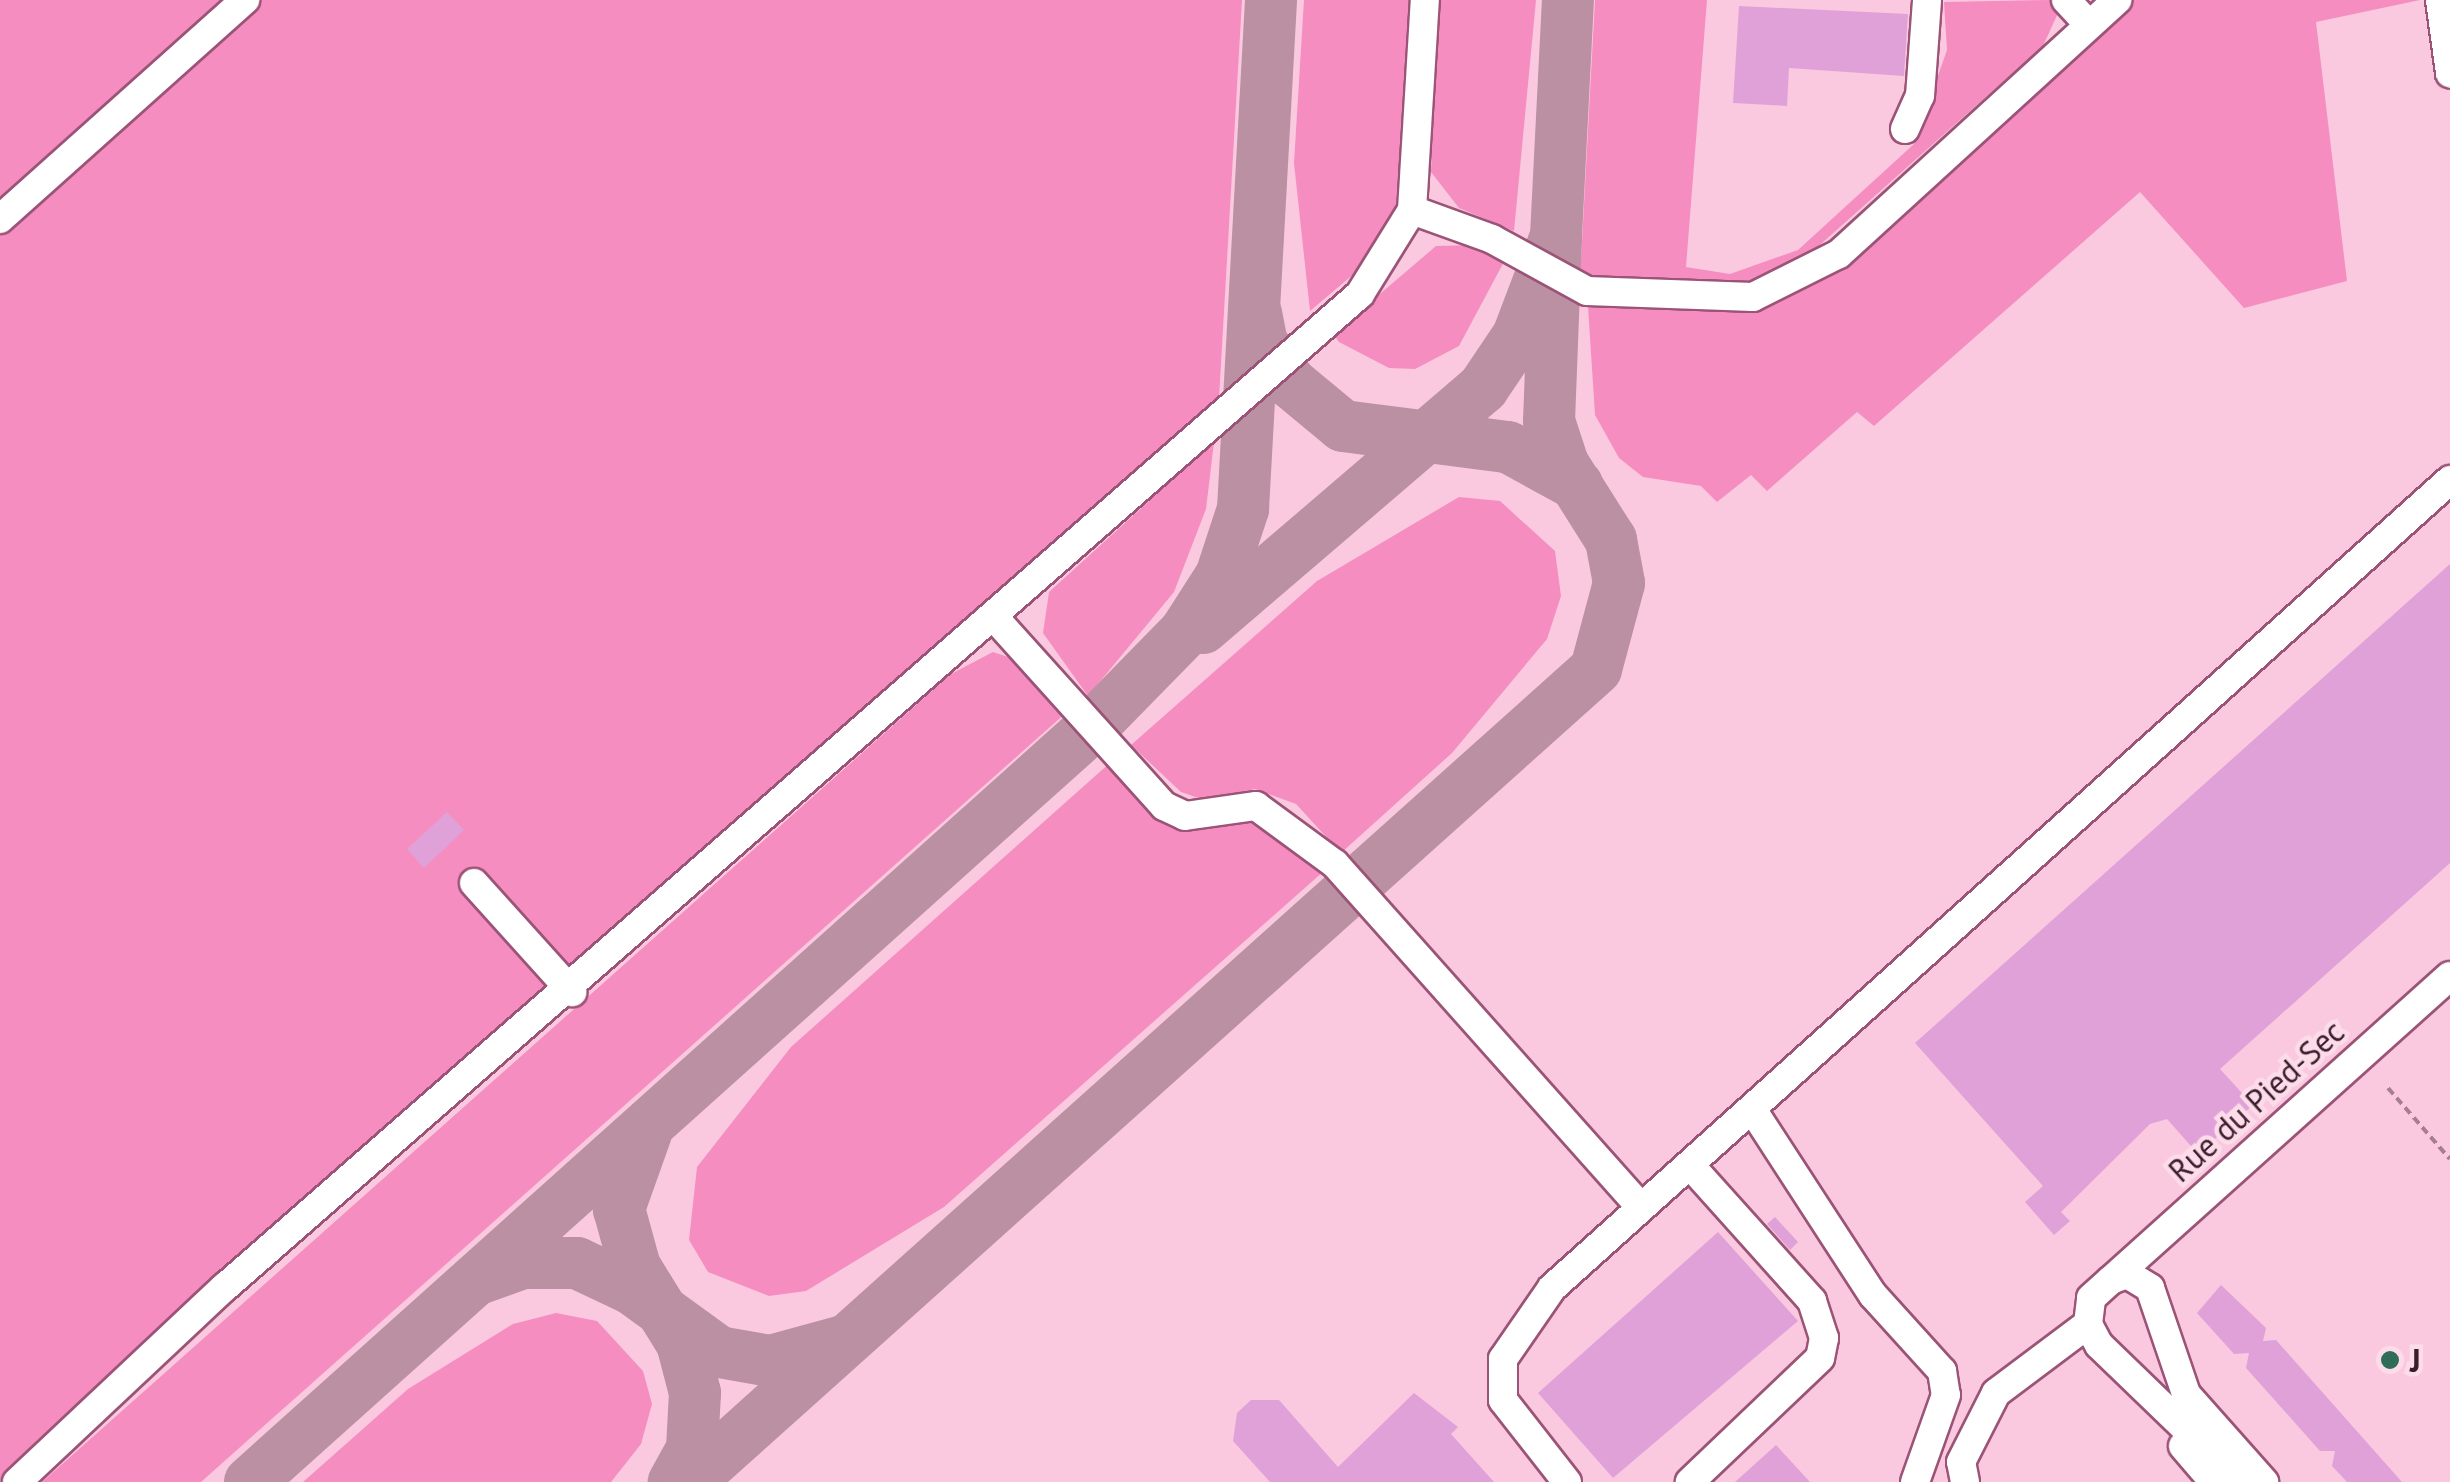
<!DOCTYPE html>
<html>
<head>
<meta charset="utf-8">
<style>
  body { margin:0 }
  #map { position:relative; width:2450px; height:1482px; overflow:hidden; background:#fac9df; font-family:"PT Sans",sans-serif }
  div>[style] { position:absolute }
  .green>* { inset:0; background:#f68dc1 }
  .taxiway>* { height:52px; margin:-26px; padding:0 26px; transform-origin:26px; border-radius:26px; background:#ba90a2 }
  .building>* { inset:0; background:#e0a1d9 }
  .path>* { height:4px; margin-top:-2px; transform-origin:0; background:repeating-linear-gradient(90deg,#a77e91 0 8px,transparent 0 13px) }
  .roads { filter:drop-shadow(2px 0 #9b5477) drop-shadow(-2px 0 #9b5477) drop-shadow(0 2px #9b5477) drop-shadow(0 -2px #9b5477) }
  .minor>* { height:28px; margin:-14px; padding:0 14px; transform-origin:14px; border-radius:14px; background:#fff }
  .dots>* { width:28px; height:28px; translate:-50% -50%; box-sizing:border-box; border:5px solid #fddcea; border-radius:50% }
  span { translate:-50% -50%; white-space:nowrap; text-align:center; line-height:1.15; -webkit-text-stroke:9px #fddcea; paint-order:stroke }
  .street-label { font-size:32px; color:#3a1c2a }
  .poi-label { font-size:32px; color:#3a1c2a; font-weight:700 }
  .left { translate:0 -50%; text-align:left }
</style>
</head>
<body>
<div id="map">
  <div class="green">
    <i style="clip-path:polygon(0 0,1242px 0,1219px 398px,0 1482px)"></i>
    <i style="clip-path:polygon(1304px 0,1411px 0,1396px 205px,1362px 267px,1310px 311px,1294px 163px)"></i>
    <i style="clip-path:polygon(1438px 0,1536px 0,1514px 231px,1459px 208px,1431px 172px)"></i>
    <i style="clip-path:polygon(1595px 0,1707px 0,1686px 267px,1730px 274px,1798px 250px,1914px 144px,1947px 50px,1944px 2px,2050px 0,2058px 13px,2043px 46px,1803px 260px,1740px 289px,1580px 280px)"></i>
    <i style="clip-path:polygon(2117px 0,2420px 0,2316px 22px,2347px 281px,2244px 308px,2140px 192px,1874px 426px,1857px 412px,1767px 491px,1751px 475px,1717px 502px,1701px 486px,1643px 477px,1619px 458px,1595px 415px,1587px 291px,1791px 286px)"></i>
    <i style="clip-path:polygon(1477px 245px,1506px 258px,1459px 346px,1415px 369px,1389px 368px,1339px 342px,1333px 334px,1436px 246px)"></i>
    <i style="clip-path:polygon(1214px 442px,1206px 509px,1174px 592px,1088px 696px,1043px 633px,1049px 592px)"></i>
    <i style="clip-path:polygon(1459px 497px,1500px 501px,1555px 551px,1561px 596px,1547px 639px,1452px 753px,1341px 853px,1296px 804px,1255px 789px,1204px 800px,1181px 792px,1131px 745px,1317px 581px)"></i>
    <i style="clip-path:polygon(993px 652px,1017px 660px,1068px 711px,201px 1482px,42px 1482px,951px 674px)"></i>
    <i style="clip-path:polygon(1112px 761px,1174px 823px,1252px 819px,1324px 871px,944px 1207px,806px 1291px,769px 1296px,708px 1272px,689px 1240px,697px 1167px,791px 1047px)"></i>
    <i style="clip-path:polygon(556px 1313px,597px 1321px,643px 1371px,652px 1404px,641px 1444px,611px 1482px,303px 1482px,408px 1389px,513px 1324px)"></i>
  </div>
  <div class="taxiway">
    <i style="left:1256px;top:313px;width:31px;rotate:79deg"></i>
    <i style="left:1262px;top:343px;width:49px;rotate:54.1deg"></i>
    <i style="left:1291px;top:383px;width:67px;rotate:39.6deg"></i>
    <i style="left:1343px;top:426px;width:166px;rotate:7.3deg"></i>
    <i style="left:1508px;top:447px;width:79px;rotate:28.8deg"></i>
    <i style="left:1203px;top:628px;width:369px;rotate:-40.6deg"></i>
    <i style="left:1483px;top:388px;width:63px;rotate:-56.1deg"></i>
    <i style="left:1518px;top:336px;width:107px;rotate:-69.2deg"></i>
    <i style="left:1556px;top:236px;width:236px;rotate:-87.1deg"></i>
    <i style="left:646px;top:1133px;width:81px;rotate:109.6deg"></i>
    <i style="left:619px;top:1209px;width:60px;rotate:74.6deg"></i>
    <i style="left:635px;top:1267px;width:89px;rotate:58.3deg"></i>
    <i style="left:682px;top:1343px;width:52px;rotate:75.4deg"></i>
    <i style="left:695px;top:1393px;width:56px;rotate:93.1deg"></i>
    <i style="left:692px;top:1449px;width:38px;rotate:119deg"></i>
    <i style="left:481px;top:1278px;width:45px;rotate:-19.7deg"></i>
    <i style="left:523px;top:1263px;width:54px"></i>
    <i style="left:577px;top:1263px;width:61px;rotate:25.3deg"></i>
    <i style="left:632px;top:1289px;width:107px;rotate:35.9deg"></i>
    <i style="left:719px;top:1352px;width:52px;rotate:10deg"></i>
    <i style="left:770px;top:1361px;width:73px;rotate:-15.2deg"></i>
    <i style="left:250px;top:1482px;width:1131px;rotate:-41.88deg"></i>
    <i style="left:1092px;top:727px;width:133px;rotate:-45.6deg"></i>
    <i style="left:1185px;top:632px;width:67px;rotate:-57.3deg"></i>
    <i style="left:1221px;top:576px;width:71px;rotate:-71.8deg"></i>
    <i style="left:1243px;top:509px;width:510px;rotate:-86.85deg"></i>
    <i style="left:689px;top:1482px;width:1218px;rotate:-41.87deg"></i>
    <i style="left:1596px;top:669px;width:89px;rotate:-75deg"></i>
    <i style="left:1619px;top:583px;width:44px;rotate:-100.5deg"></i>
    <i style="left:1611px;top:540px;width:90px;rotate:-122.3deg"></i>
    <i style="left:1563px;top:464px;width:45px;rotate:-108deg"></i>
    <i style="left:1549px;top:421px;width:185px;rotate:-87.8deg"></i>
  </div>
  <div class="building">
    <i style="clip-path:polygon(1739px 6px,1908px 14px,1904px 76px,1789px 68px,1787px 106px,1733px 103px)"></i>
    <i style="clip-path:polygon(2450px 564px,2450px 863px,2220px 1069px,2253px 1105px,2198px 1154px,2167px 1119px,2150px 1124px,2061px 1212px,2070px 1221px,2054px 1235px,2025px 1202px,2043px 1186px,1915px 1043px)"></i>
    <i style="clip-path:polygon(447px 812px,464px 830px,424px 868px,407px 849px)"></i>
    <i style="clip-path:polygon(1775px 1217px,1798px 1242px,1790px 1250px,1767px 1224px)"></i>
    <i style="clip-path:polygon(1718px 1232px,1798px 1321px,1613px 1478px,1538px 1393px)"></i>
    <i style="clip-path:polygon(2221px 1285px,2266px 1328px,2263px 1341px,2276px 1340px,2402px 1482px,2347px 1482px,2332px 1466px,2335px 1451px,2320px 1451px,2246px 1368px,2249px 1353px,2234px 1354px,2197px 1313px)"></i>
    <i style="clip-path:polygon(1414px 1393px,1458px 1427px,1451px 1434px,1494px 1482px,1270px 1482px,1233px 1441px,1237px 1413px,1251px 1400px,1279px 1400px,1338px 1467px)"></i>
    <i style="clip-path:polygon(1776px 1445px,1810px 1482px,1735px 1482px)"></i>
  </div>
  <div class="path">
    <i style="left:2388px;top:1088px;width:94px;rotate:48.9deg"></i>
  </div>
  <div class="roads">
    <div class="minor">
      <i style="left:2066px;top:0;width:33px;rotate:47deg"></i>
      <i style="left:2440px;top:0;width:74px;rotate:82.2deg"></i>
      <i style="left:1905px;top:129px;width:36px;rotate:-66deg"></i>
      <i style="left:1920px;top:96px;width:96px;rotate:-85.8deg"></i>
      <i style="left:1412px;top:210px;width:85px;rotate:19.9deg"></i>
      <i style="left:1492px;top:239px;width:108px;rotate:28.7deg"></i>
      <i style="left:1587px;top:291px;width:166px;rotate:2.1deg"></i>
      <i style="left:1753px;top:297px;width:96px;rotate:-26.6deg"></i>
      <i style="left:1839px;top:254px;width:377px;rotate:-42.4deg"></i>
      <i style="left:0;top:219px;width:329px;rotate:-41.8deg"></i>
      <i style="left:993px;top:616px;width:256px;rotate:48deg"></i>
      <i style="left:1164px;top:806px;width:23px;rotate:25deg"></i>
      <i style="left:1185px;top:816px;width:72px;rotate:-8deg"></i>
      <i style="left:1256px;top:806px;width:98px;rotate:36.3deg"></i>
      <i style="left:1335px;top:864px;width:460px;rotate:48.3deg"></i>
      <i style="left:474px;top:883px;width:147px;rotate:48deg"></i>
      <i style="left:1752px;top:1109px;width:222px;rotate:57deg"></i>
      <i style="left:1873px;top:1295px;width:103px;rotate:47.8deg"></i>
      <i style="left:1942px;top:1371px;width:24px;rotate:81deg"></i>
      <i style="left:1946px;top:1395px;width:92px;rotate:109.6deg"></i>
      <i style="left:1690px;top:1165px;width:183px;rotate:48.1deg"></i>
      <i style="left:1812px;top:1301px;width:39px;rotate:72deg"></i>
      <i style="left:1824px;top:1338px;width:20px;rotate:101deg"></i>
      <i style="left:1820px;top:1358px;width:180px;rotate:136.4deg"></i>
      <i style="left:2111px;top:1280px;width:455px;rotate:-41.9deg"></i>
      <i style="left:2183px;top:1446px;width:48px;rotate:49.3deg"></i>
      <i style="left:17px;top:1482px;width:285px;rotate:-43.2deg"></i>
      <i style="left:225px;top:1287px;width:1508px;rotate:-41.18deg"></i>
      <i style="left:1360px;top:294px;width:99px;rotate:-58.2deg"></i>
      <i style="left:1412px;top:210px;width:210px;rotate:-86.5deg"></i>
      <i style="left:1567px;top:1482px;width:104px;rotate:-128deg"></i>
      <i style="left:1503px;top:1400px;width:41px;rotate:-90deg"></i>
      <i style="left:1503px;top:1359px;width:86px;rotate:-55.4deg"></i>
      <i style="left:1552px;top:1288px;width:1208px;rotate:-41.98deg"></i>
      <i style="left:1965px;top:1482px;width:20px;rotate:-101deg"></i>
      <i style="left:1961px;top:1462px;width:77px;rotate:-63.1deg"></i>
      <i style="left:1996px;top:1393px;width:115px;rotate:-36.9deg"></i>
      <i style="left:2241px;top:1482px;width:197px;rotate:-136deg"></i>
      <i style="left:2099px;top:1345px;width:24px;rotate:-118deg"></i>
      <i style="left:2088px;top:1324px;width:26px;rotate:-83deg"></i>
      <i style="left:2091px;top:1298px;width:27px;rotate:-42deg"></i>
      <i style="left:2111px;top:1280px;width:17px;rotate:-21deg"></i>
      <i style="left:2127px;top:1274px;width:27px;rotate:31deg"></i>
      <i style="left:2150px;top:1288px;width:112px;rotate:71.2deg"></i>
      <i style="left:2186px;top:1394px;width:118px;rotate:48.4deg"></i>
    </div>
  </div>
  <div class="dots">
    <i style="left:2390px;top:1360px;background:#2f6d59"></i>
  </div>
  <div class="street-label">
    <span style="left:2256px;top:1101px;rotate:-42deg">Rue du Pied-Sec</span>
  </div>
  <div class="poi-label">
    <span class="left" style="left:2410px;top:1360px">J</span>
  </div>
</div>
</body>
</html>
